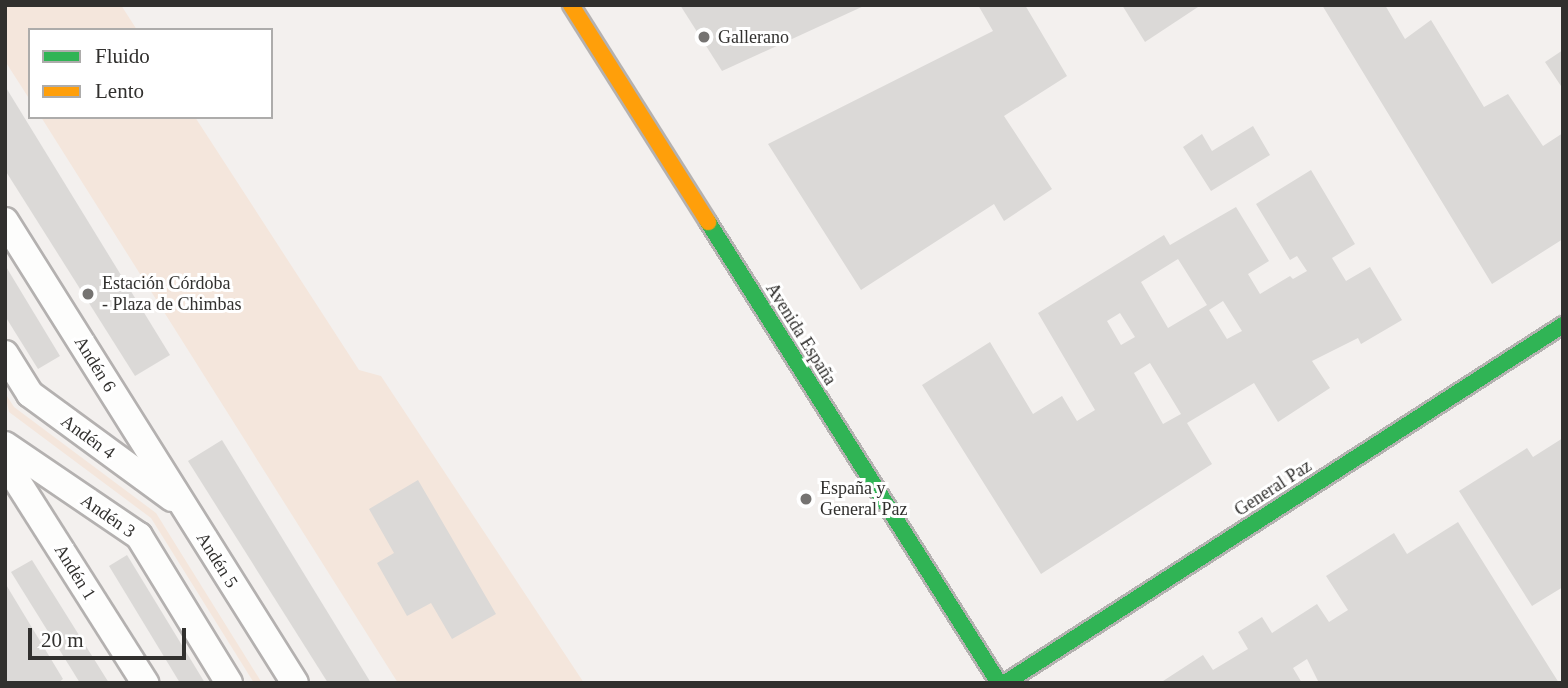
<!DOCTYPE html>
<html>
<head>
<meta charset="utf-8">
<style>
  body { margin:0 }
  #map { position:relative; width:1568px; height:688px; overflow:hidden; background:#f3f0ee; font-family:"Times New Roman",serif }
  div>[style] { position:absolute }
  .green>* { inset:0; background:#f4e6dc }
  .building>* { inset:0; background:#dbd9d7 }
  .roads { filter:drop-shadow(2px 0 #b4b1b0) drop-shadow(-2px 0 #b4b1b0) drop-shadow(0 2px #b4b1b0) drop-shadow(0 -2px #b4b1b0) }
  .lane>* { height:26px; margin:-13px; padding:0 13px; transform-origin:13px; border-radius:13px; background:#fdfdfc }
  .fast>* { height:16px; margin:-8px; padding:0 8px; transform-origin:8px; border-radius:8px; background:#30b455 }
  .slow>* { height:16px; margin:-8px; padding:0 8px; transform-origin:8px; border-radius:8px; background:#ff9f0a }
  .dots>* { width:19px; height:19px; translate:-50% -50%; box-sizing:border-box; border:4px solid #fff; border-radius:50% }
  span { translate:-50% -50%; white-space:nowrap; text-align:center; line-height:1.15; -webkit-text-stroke:6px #fff; paint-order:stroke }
  .poi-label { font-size:18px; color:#31302e }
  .left { translate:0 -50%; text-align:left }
  .street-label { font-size:18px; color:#31302e }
  .frame { position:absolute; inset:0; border:7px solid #31302e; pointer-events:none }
  .legend { position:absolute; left:28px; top:28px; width:245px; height:91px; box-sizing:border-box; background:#fff; border:2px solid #adacab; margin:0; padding:9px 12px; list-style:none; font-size:21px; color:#31302e }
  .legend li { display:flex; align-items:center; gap:14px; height:35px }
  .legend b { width:35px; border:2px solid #adacab }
  .scale { position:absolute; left:28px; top:628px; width:158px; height:32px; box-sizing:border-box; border:4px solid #31302e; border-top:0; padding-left:9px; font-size:21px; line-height:24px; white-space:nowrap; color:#31302e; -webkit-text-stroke:5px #fff; paint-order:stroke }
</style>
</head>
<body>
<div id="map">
  <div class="green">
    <i style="clip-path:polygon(5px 5px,121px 5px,137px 30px,30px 30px,30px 100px,5px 61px)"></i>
    <i style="clip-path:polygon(41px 117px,195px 117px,359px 370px,381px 376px,584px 683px,398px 683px)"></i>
    <i style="clip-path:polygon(5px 393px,14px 407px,156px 513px,262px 683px,254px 683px,151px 518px,9px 412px)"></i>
  </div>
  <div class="building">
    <i style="clip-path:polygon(680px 5px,866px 5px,722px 71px)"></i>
    <i style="clip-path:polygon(978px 5px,1025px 5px,1067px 76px,1004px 116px,1052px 189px,1004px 221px,994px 204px,861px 290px,768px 144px,993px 31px)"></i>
    <i style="clip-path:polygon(1122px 5px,1201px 5px,1145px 42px)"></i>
    <i style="clip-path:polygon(1322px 5px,1385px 5px,1405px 39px,1431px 20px,1484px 107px,1508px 94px,1543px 146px,1563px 133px,1563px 239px,1492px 284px)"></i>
    <i style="clip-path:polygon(1563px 50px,1563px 89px,1545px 62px)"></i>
    <i style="clip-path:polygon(5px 86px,170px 355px,135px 376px,5px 170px)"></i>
    <i style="clip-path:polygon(1253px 126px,1270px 155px,1211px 191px,1183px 147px,1202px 134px,1212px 151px)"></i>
    <i style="clip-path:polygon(evenodd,1311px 170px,1355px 244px,1332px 258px,1346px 281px,1370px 267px,1402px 320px,1361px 344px,1358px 338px,1312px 361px,1330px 388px,1278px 422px,1254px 383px,1187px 423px,1212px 464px,1041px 574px,922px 385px,990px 342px,1033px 414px,1062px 396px,1077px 421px,1095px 410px,1038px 313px,1164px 235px,1170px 245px,1236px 207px,1269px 261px,1248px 274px,1260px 294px,1290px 276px,1293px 279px,1307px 271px,1297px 256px,1290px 260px,1256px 204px,1311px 170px,1178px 259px,1207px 305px,1168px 328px,1141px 282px,1178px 259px,1311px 170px,1223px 301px,1242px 331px,1227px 339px,1209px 310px,1223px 301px,1311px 170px,1120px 313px,1135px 337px,1121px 345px,1107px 321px,1120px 313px,1311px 170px,1150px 363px,1181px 414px,1163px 424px,1134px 373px,1150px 363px)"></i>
    <i style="clip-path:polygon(5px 265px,60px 356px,38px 369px,5px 316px)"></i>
    <i style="clip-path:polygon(1563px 438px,1563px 587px,1532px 606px,1459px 491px,1527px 448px,1533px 457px)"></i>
    <i style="clip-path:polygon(222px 440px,371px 683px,328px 683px,188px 461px)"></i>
    <i style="clip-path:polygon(418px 480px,496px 614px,452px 639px,431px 603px,407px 616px,377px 563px,394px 553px,369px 509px)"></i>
    <i style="clip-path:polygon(1458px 522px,1559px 683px,1319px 683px,1307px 659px,1293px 668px,1302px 683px,1160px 683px,1203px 655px,1213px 670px,1248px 649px,1238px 632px,1262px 617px,1272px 633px,1317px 604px,1329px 622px,1348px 610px,1326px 576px,1394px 533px,1407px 554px)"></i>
    <i style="clip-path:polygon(127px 555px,205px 683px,180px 683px,109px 566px)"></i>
    <i style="clip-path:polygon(32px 560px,109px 683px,80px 683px,11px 572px)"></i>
    <i style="clip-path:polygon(5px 583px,63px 679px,58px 683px,5px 683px)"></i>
  </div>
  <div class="roads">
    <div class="lane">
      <i style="left:5px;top:221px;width:545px;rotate:57.88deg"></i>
      <i style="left:5px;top:354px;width:47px;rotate:58deg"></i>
      <i style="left:30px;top:394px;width:176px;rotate:36.2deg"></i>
      <i style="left:5px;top:445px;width:162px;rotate:34.2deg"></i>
      <i style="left:139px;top:536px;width:172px;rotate:58.5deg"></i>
      <i style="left:5px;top:462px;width:262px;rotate:57.6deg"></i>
    </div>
    <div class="fast">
      <i style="left:708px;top:222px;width:545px;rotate:57.74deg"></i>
      <i style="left:1005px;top:683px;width:663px;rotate:-32.68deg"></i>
    </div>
    <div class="slow">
      <i style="left:571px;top:5px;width:257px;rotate:57.7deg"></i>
    </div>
  </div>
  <div class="dots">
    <i style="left:704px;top:37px;background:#757371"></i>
    <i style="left:88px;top:294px;background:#757371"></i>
    <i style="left:806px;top:499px;background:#757371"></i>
  </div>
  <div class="poi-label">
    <span class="left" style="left:718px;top:37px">Gallerano</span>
    <span class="left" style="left:102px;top:294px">Estación Córdoba<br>- Plaza de Chimbas</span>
    <span class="left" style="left:820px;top:499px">España y<br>General Paz</span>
  </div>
  <div class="street-label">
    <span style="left:801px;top:334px;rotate:58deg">Avenida España</span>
    <span style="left:95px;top:364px;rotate:58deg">Andén 6</span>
    <span style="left:88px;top:437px;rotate:36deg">Andén 4</span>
    <span style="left:1273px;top:488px;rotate:-33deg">General Paz</span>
    <span style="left:108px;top:516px;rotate:35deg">Andén 3</span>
    <span style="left:217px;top:560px;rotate:58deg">Andén 5</span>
    <span style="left:75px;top:572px;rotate:58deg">Andén 1</span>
  </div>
  <div class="frame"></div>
  <ul class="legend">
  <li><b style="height:9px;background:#30b455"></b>Fluido</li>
  <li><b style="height:9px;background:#ff9f0a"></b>Lento</li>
  </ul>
  <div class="scale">20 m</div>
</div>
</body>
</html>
